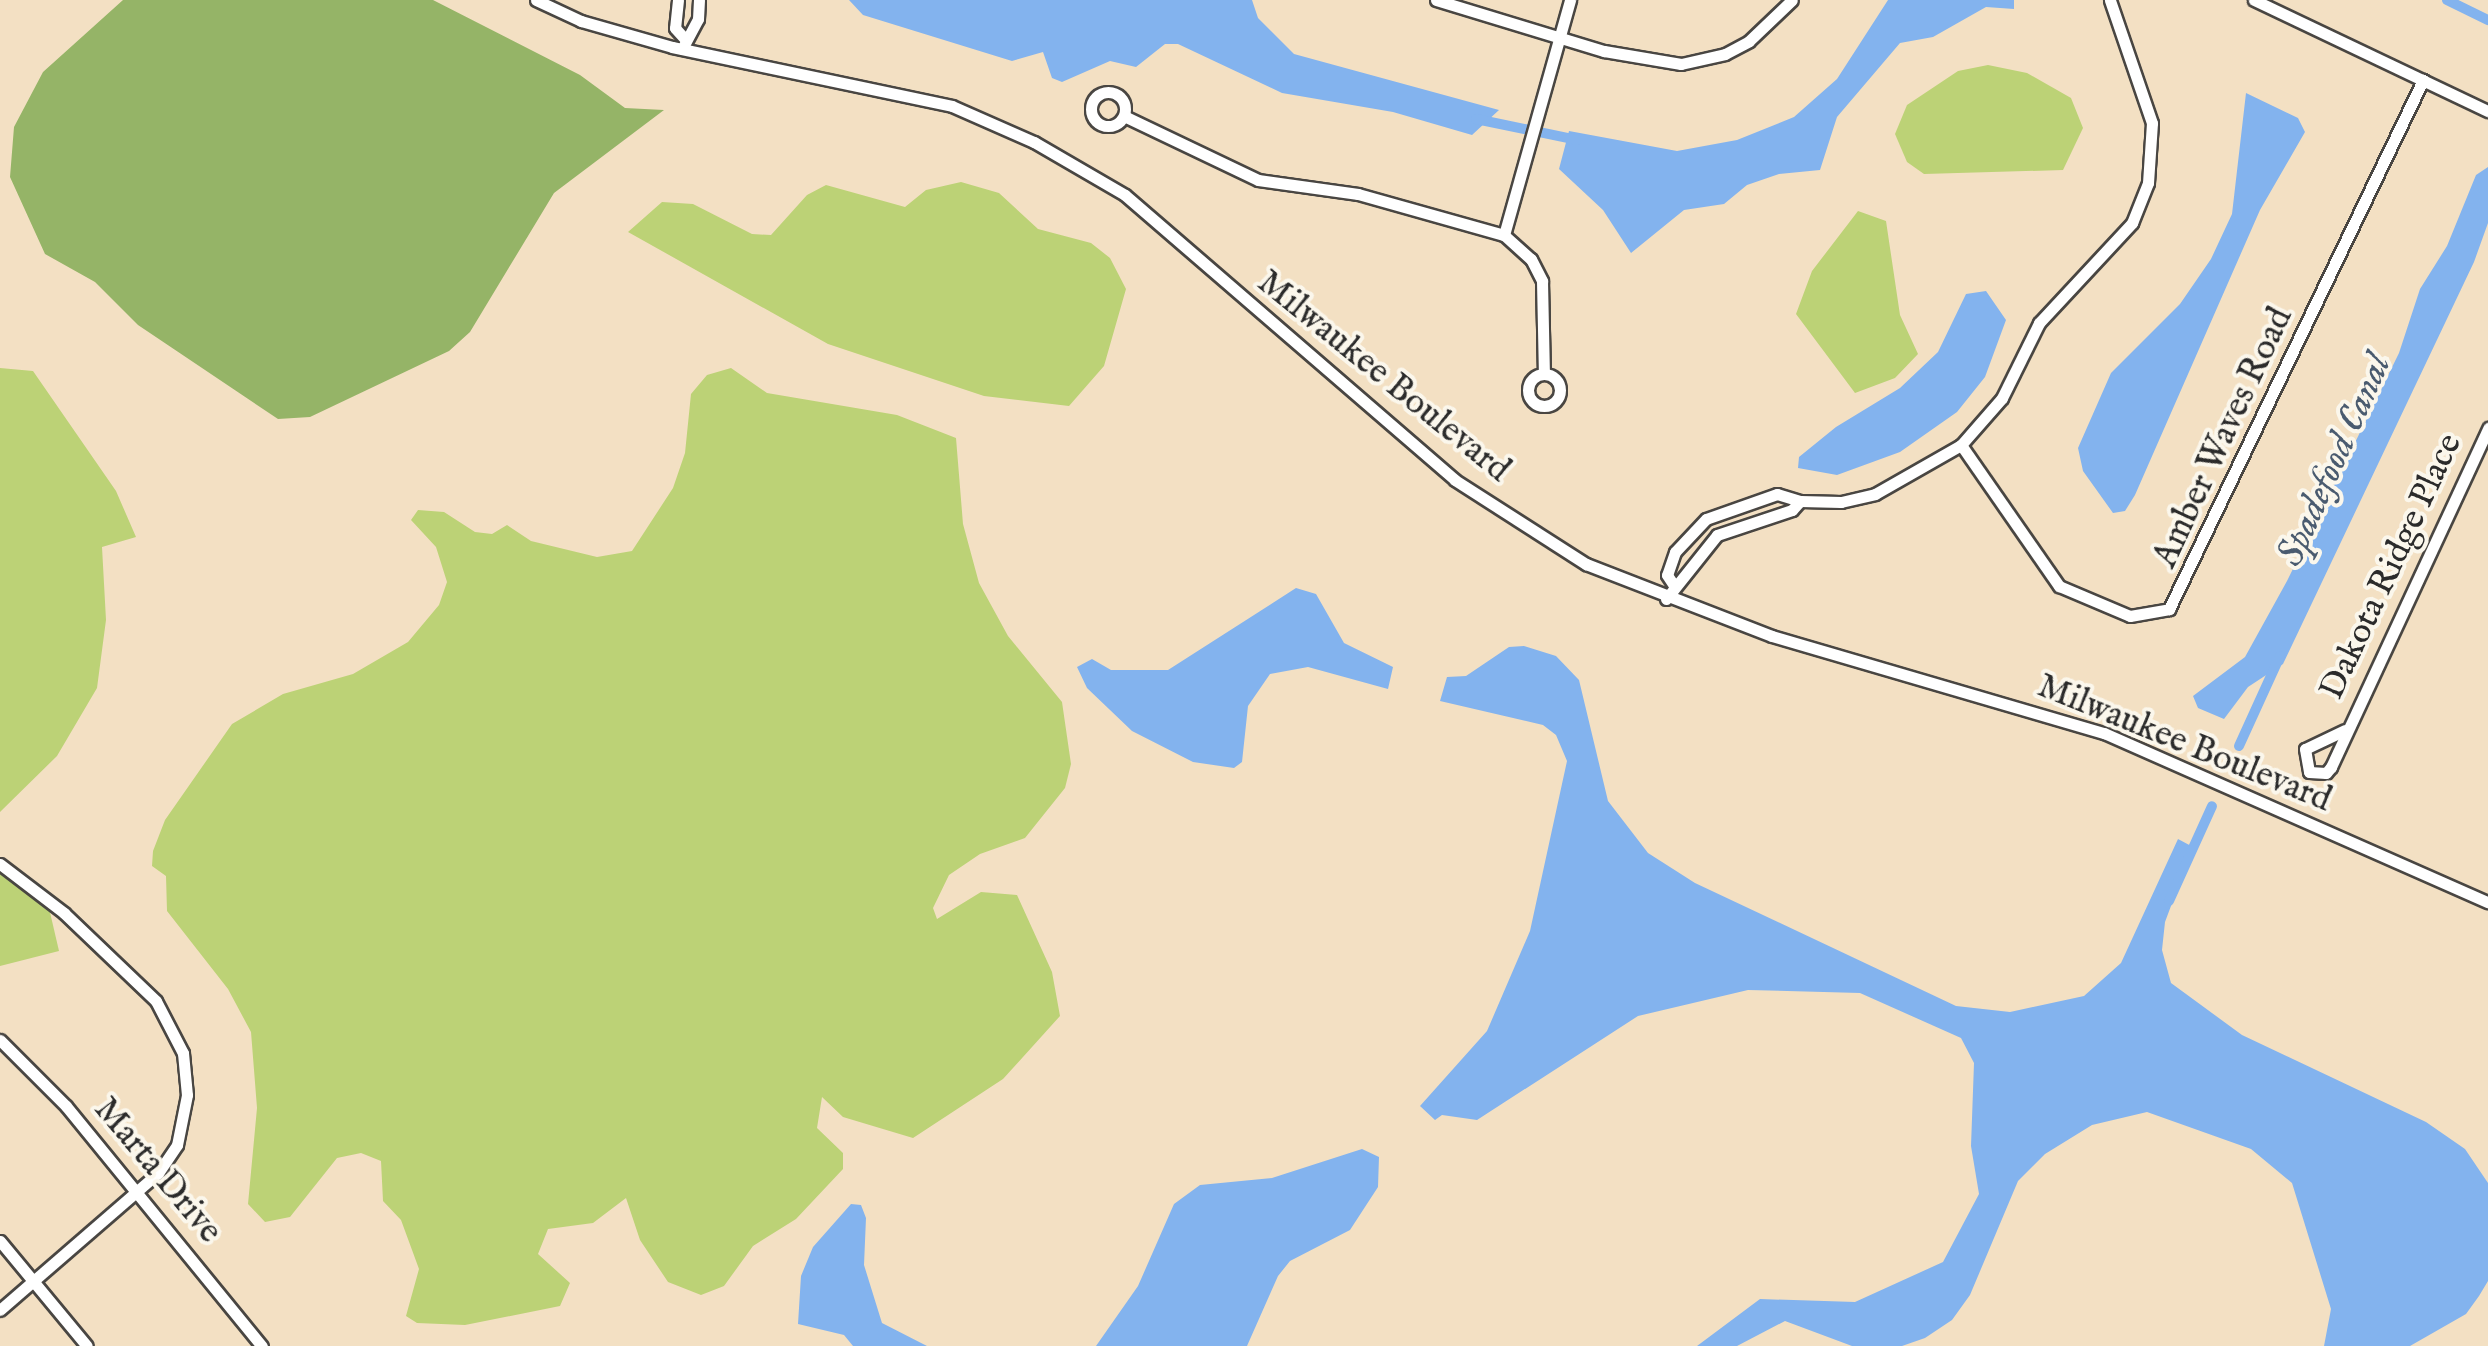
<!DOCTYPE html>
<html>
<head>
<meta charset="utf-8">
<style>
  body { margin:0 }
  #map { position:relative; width:2488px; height:1346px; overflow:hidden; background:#f3e0c3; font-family:"IM FELL English",serif }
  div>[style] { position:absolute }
  .green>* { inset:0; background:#bcd276 }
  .forest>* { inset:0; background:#95b467 }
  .water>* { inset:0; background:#83b3ee }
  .canal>* { height:10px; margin:-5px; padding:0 5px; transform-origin:5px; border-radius:5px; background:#83b3ee }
  .roads { filter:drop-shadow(2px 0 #494642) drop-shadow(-2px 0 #494642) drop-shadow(0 2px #494642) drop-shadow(0 -2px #494642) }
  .minor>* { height:11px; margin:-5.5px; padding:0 5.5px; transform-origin:5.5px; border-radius:5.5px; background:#fff }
  .minor>.ring { margin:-5.5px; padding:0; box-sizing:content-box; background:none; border:11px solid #fff; border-radius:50% }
  span { translate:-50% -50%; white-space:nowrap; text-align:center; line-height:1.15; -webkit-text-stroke:8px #fbf7ec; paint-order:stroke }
  .street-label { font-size:35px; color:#2b2b2b }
  .water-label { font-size:38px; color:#4a5b6f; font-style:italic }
</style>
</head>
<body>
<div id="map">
  <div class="green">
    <i style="clip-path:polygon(1988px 65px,2027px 73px,2071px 98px,2083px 128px,2063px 170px,1924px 174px,1907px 162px,1895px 134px,1907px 105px,1958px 71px)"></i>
    <i style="clip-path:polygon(961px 182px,999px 193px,1038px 229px,1091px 243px,1110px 258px,1126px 289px,1104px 366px,1069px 406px,984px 396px,828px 344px,628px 232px,662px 202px,693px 204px,752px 234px,771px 235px,807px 195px,826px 185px,905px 207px,926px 190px)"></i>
    <i style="clip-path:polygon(1858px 211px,1886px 221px,1900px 315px,1918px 354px,1895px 378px,1855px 393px,1796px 314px,1812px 271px)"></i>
    <i style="clip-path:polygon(0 368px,33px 371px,116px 491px,136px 537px,102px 547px,106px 620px,97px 688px,57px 756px,0 812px)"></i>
    <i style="clip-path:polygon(731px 368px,767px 393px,897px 415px,956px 438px,963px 524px,979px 583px,1008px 636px,1062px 702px,1071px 764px,1065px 788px,1025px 838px,980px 854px,949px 875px,933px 908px,937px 919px,981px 892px,1017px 895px,1052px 972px,1060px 1016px,1003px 1079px,913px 1138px,843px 1117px,822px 1097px,817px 1128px,843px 1153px,843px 1169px,796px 1219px,753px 1246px,724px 1286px,701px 1295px,668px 1282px,640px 1240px,626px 1198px,593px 1223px,548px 1229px,538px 1254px,570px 1283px,560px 1306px,465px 1325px,417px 1323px,406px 1316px,419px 1269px,401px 1220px,383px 1201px,381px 1161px,361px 1153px,337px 1158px,290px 1217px,265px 1222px,248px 1204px,257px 1108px,251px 1032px,228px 989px,167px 911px,166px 876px,152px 866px,153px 851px,165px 820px,232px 724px,283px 694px,353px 674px,408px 642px,439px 605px,447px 582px,436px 547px,411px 520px,418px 510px,444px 512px,475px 532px,492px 534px,507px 525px,531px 541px,597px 557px,632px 551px,673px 488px,685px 453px,691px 394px,707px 375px)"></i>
    <i style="clip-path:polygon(0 874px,49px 908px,59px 951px,0 966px)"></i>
  </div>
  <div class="forest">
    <i style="clip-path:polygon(123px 0,433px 0,580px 75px,625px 108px,664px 110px,554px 193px,470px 332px,449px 351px,310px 417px,278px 419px,138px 325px,95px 282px,45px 254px,10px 177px,14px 127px,43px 72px)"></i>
  </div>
  <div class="water">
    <i style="clip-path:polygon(849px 0,1252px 0,1258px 18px,1294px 54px,1499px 110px,1472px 135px,1393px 112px,1282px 93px,1178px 44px,1165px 44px,1136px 67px,1110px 61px,1062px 82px,1052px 78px,1043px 52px,1012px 61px,863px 15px)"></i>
    <i style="clip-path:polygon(1888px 0,2014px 0,2014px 9px,1986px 7px,1933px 37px,1900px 43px,1837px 117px,1820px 170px,1779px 174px,1747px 185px,1724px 204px,1684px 210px,1631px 253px,1603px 210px,1559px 169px,1569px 131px,1677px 151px,1737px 140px,1794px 117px,1837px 79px)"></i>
    <i style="clip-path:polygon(2246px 93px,2298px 118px,2305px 132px,2260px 210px,2135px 495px,2125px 511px,2113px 513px,2083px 471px,2078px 448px,2111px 373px,2180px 304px,2211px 259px,2232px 214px)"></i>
    <i style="clip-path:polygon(2488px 167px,2488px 223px,2474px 262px,2283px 664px,2248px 687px,2224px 719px,2198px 708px,2193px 696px,2245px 657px,2287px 581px,2399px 353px,2420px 289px,2447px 246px,2476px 175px)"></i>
    <i style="clip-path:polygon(1986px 291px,2006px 320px,1985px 377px,1957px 412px,1900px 452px,1837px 475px,1798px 468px,1799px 457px,1836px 427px,1900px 388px,1938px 352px,1966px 294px)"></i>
    <i style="clip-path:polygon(1296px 588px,1316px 594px,1344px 643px,1393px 667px,1388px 689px,1308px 667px,1270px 674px,1248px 706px,1242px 762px,1234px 768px,1193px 762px,1132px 731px,1087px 688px,1077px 667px,1092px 659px,1111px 670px,1168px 670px)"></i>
    <i style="clip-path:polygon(1524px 646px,1556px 656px,1579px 680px,1608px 801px,1648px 853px,1695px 883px,1956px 1006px,2010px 1012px,2084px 996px,2121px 963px,2178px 839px,2193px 847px,2165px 922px,2162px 950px,2171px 983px,2242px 1035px,2426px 1122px,2465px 1149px,2488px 1183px,2488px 1281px,2479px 1296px,2466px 1314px,2410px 1346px,2324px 1346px,2331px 1309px,2292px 1183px,2251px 1149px,2147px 1112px,2092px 1125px,2045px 1154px,2018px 1181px,1970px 1295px,1952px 1320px,1925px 1338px,1902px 1346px,1852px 1346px,1785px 1321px,1737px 1346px,1697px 1346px,1760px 1299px,1855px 1302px,1943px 1262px,1979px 1194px,1971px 1146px,1974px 1063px,1961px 1038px,1860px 993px,1748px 990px,1638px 1016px,1477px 1120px,1442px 1115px,1435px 1120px,1420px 1106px,1487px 1031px,1530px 931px,1567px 761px,1556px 735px,1543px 725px,1440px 701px,1447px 677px,1466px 676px,1509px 647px)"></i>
    <i style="clip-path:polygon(1362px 1149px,1379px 1157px,1378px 1187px,1350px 1230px,1290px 1261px,1278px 1276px,1247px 1346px,1096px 1346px,1138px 1286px,1174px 1204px,1200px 1185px,1272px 1178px)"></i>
    <i style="clip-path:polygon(851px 1204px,861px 1205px,866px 1218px,864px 1265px,882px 1323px,927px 1346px,853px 1346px,844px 1335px,798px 1324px,801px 1276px,813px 1247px)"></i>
  </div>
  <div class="canal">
    <i style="left:2447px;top:0;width:46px;rotate:26deg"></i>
    <i style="left:1476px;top:119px;width:103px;rotate:11.7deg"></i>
    <i style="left:2239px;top:746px;width:99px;rotate:-65.5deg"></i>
    <i style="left:2169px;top:901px;width:104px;rotate:-65.6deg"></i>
  </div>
  <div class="roads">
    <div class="minor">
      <i style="left:536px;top:0;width:50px;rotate:25deg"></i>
      <i style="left:581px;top:21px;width:95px;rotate:15.9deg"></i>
      <i style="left:672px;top:47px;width:286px;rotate:11.9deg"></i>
      <i style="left:952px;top:106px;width:90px;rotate:23.7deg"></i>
      <i style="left:1034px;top:142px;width:105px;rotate:30.2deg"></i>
      <i style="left:1125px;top:195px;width:436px;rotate:40.8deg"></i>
      <i style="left:1455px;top:480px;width:156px;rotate:32.7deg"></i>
      <i style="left:1586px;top:564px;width:199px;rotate:21.2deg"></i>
      <i style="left:1772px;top:636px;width:346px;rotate:16.3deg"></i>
      <i style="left:2104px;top:733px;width:420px;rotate:23.8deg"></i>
      <i style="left:678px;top:0;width:28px;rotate:96deg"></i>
      <i style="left:675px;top:28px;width:15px;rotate:48deg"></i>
      <i style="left:1436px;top:0;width:176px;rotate:16.9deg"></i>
      <i style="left:1604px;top:51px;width:78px;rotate:9.6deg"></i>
      <i style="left:1681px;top:64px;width:45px;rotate:-12.8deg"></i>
      <i style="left:1725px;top:54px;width:27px;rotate:-28deg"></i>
      <i style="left:1749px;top:41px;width:59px;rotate:-43.6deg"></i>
      <i style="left:2254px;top:0;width:259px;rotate:25.4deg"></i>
      <i style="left:682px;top:49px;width:34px;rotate:-62deg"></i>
      <i style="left:698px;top:19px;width:19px;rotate:-87deg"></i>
      <i class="ring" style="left:1091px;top:92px;width:23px;height:23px"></i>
      <i style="left:1124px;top:116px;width:148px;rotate:25.5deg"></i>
      <i style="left:1258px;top:180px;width:101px;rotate:8deg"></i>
      <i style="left:1358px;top:194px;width:152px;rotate:15.7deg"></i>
      <i style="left:1504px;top:235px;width:36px;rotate:42deg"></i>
      <i style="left:1531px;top:259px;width:25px;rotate:63deg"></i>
      <i style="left:1542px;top:281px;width:93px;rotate:88.8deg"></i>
      <i style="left:1504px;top:235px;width:244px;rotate:-74.3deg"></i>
      <i class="ring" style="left:1528px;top:374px;width:21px;height:21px"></i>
      <i style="left:1961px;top:445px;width:172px;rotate:55.2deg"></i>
      <i style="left:2059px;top:586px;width:77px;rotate:22.9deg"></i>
      <i style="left:2130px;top:616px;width:40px;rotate:-10deg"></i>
      <i style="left:2169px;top:609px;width:587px;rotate:-64.35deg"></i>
      <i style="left:1800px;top:501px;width:41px;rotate:1.4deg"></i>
      <i style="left:1841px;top:502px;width:35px;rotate:-13deg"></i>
      <i style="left:1875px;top:494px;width:99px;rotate:-29.7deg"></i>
      <i style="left:1961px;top:445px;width:62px;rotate:-48.9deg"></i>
      <i style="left:2002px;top:398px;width:84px;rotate:-63.7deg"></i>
      <i style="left:2039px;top:323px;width:137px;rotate:-47.1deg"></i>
      <i style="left:2132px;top:223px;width:43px;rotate:-68.2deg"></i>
      <i style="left:2148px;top:183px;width:60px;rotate:-86.2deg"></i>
      <i style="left:2152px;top:123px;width:130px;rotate:-108.9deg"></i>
      <i style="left:1666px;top:599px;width:82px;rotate:-51.4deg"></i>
      <i style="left:1717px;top:535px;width:79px;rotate:-18.4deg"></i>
      <i style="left:1792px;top:510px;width:12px;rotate:-48deg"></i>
      <i style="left:1800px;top:501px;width:24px;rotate:-163deg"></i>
      <i style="left:1777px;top:494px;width:75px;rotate:160.6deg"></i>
      <i style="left:1706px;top:519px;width:45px;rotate:133.2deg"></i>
      <i style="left:1675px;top:552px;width:24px;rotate:109deg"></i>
      <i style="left:1667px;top:575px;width:11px;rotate:56deg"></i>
      <i style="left:2345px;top:730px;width:44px;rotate:154.6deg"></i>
      <i style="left:2305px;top:749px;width:23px;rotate:80deg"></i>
      <i style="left:2309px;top:772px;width:17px;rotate:3deg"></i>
      <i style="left:2326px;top:773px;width:8px;rotate:-50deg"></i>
      <i style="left:2331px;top:767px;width:374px;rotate:-65.1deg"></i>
      <i style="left:0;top:864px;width:81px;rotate:37.4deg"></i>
      <i style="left:64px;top:913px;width:127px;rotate:43.7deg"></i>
      <i style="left:156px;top:1001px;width:59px;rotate:62.6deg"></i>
      <i style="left:183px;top:1053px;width:42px;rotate:84.6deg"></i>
      <i style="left:187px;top:1095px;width:51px;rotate:101.3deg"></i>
      <i style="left:177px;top:1145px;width:34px;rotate:124deg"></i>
      <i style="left:158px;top:1173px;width:209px;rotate:139.1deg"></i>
      <i style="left:0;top:1040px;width:93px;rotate:45deg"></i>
      <i style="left:66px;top:1106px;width:310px;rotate:50.8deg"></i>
      <i style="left:0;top:1241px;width:136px;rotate:50.4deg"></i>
    </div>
  </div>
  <div class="street-label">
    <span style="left:1383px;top:377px;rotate:39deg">Milwaukee Boulevard</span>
    <span style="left:2224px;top:438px;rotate:-65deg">Amber Waves Road</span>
    <span style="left:2392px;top:567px;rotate:-65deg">Dakota Ridge Place</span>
    <span style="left:2184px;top:744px;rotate:22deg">Milwaukee Boulevard</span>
    <span style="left:157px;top:1171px;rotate:50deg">Marta Drive</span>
  </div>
  <div class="water-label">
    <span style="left:2336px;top:461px;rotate:-66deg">Spadefood Canal</span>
  </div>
</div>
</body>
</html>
